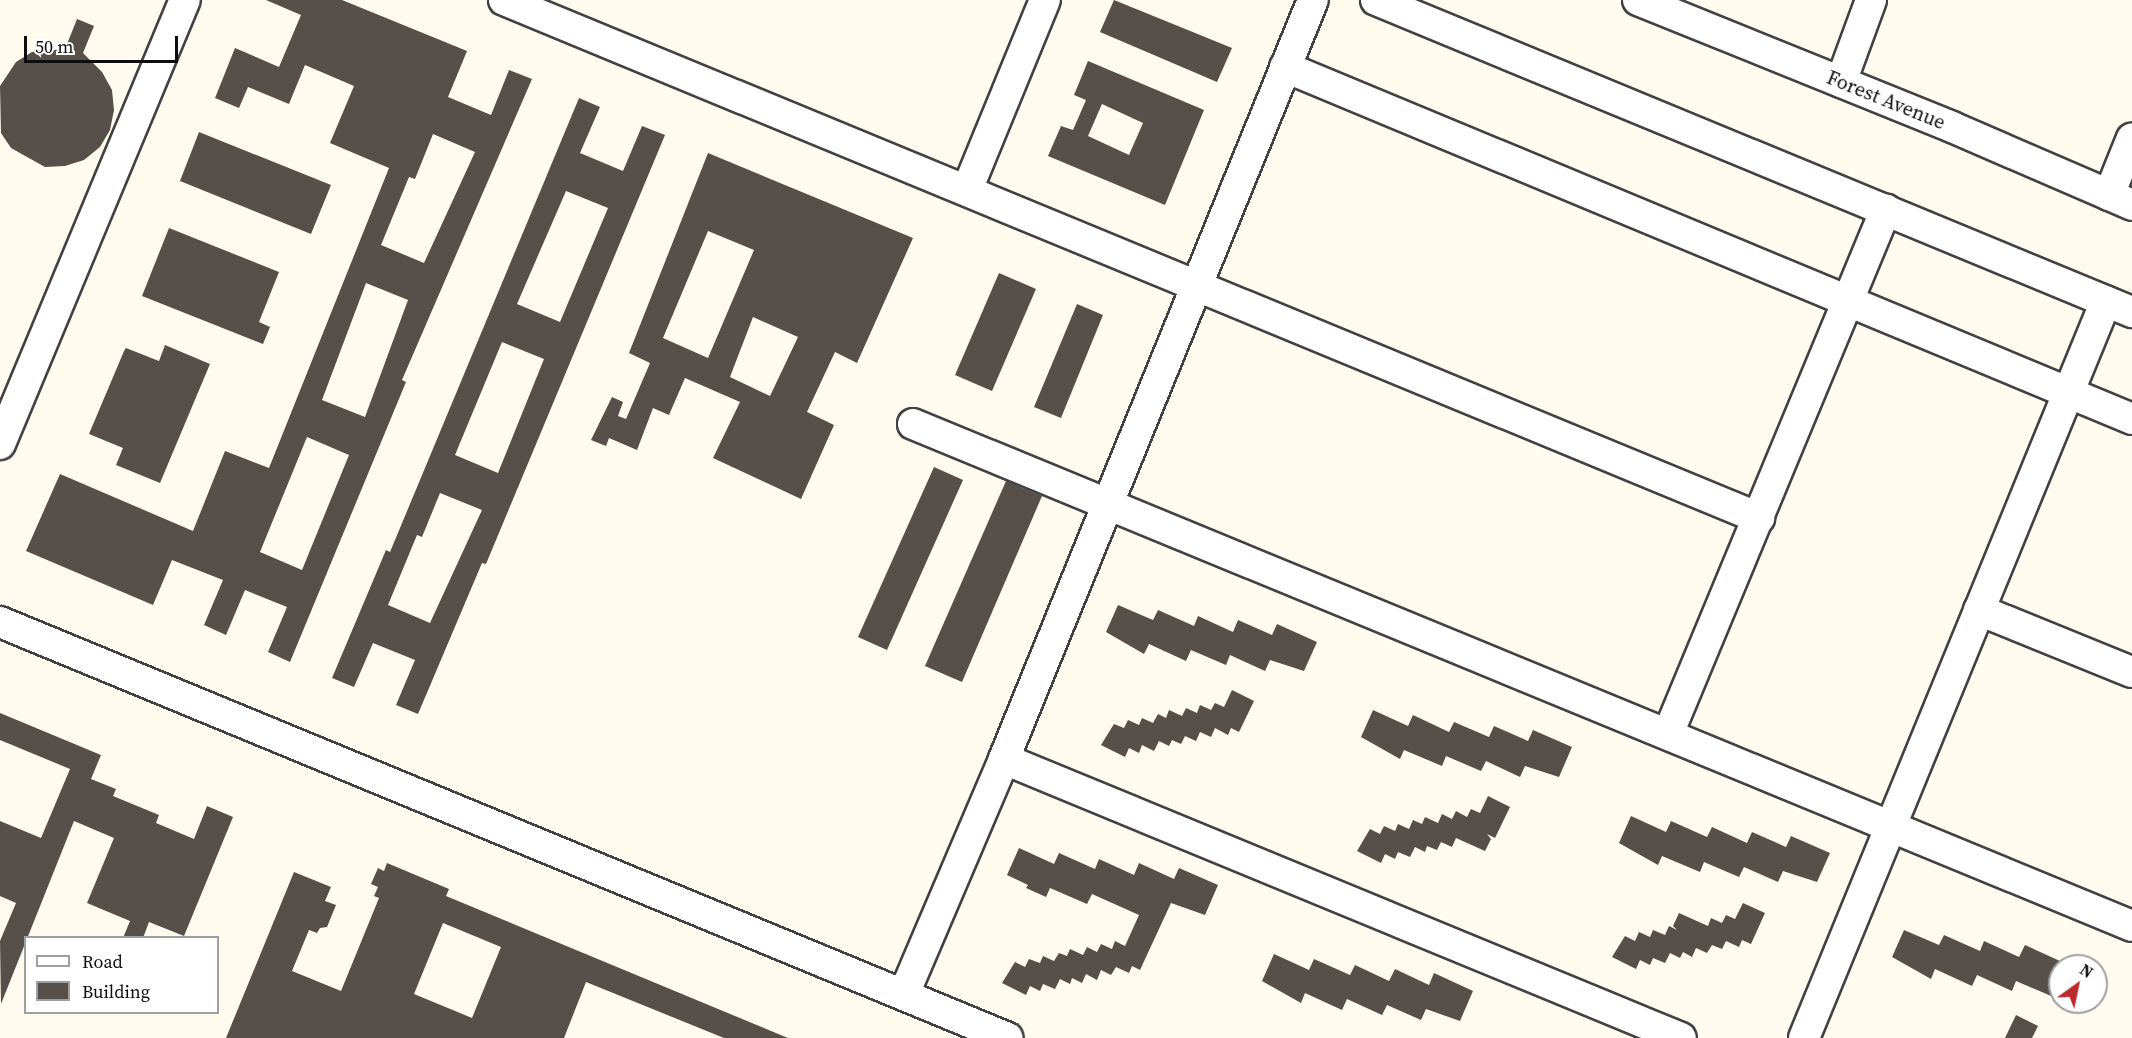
<!DOCTYPE html>
<html>
<head>
<meta charset="utf-8">
<style>
  body { margin:0 }
  #map { position:relative; width:2132px; height:1038px; overflow:hidden; background:#fffcef; font-family:"Source Serif 4",serif }
  div>[style] { position:absolute }
  .building>* { inset:0; background:#564f4a }
  .roads { filter:drop-shadow(2px 0 #414141) drop-shadow(-2px 0 #414141) drop-shadow(0 2px #414141) drop-shadow(0 -2px #414141) }
  .minor>* { height:30px; margin:-15px; padding:0 15px; transform-origin:15px; border-radius:15px; background:#fff }
  span { translate:-50% -50%; white-space:nowrap; text-align:center; line-height:1.15; -webkit-text-stroke:6px #fff; paint-order:stroke }
  .street-label { font-size:20px; color:#0e0e0e }
  .legend { position:absolute; left:24px; top:936px; width:195px; height:78px; box-sizing:border-box; background:#fff; border:2px solid #9f9f9f; margin:0; padding:8px 10px; list-style:none; font-size:18px; color:#0e0e0e }
  .legend li { display:flex; align-items:center; gap:12px; height:30px }
  .legend b { width:30px; border:2px solid #9f9f9f }
  .north { position:absolute; left:2048px; top:954px; width:60px; height:60px; box-sizing:border-box; background:#fff; border:2px solid #9f9f9f; border-radius:50%; rotate:33deg; font-size:16px; font-weight:700; line-height:24px; text-align:center; color:#0e0e0e }
  .north::after { content:''; display:block; margin:auto; width:21px; height:27px; background:#bb292d; clip-path:polygon(50% 0,100% 100%,50% 72%,0 100%) }
  .scale { position:absolute; left:24px; top:36px; width:154px; height:27px; box-sizing:border-box; border:3px solid #0e0e0e; border-top:0; padding-left:8px; font-size:18px; line-height:21px; white-space:nowrap; color:#0e0e0e; -webkit-text-stroke:4px #fff; paint-order:stroke }
</style>
</head>
<body>
<div id="map">
  <div class="building">
    <i style="clip-path:polygon(evenodd,266px 0,342px 0,467px 51px,448px 97px,491px 115px,509px 70px,532px 79px,402px 380px,406px 382px,290px 662px,268px 652px,287px 607px,245px 590px,226px 635px,204px 625px,223px 580px,172px 560px,153px 605px,26px 551px,60px 474px,193px 531px,225px 451px,269px 468px,389px 168px,330px 143px,354px 86px,305px 65px,289px 104px,248px 87px,239px 108px,215px 98px,235px 48px,279px 67px,301px 15px,266px 0,433px 134px,475px 152px,424px 263px,381px 245px,409px 177px,415px 179px,433px 134px,266px 0,366px 283px,408px 300px,365px 417px,322px 400px,366px 283px,266px 0,307px 437px,349px 455px,302px 570px,260px 552px,307px 437px)"></i>
    <i style="clip-path:polygon(1114px 0,1232px 48px,1217px 82px,1100px 32px)"></i>
    <i style="clip-path:polygon(77px 19px,94px 26px,83px 53px,102px 72px,112px 90px,114px 110px,110px 130px,100px 147px,84px 160px,65px 166px,45px 167px,11px 148px,1px 133px,0 86px,16px 62px,32px 52px,65px 49px)"></i>
    <i style="clip-path:polygon(evenodd,1088px 61px,1204px 110px,1165px 205px,1048px 156px,1061px 126px,1073px 130px,1086px 100px,1074px 95px,1088px 61px,1102px 104px,1143px 123px,1129px 155px,1088px 136px,1102px 104px)"></i>
    <i style="clip-path:polygon(evenodd,579px 98px,600px 107px,580px 153px,623px 171px,642px 126px,665px 135px,486px 564px,482px 563px,418px 714px,396px 705px,415px 660px,373px 643px,354px 687px,332px 678px,386px 550px,390px 552px,579px 98px,566px 191px,608px 208px,560px 322px,517px 304px,566px 191px,579px 98px,502px 342px,544px 359px,498px 473px,455px 455px,502px 342px,579px 98px,440px 493px,482px 510px,430px 623px,388px 605px,417px 535px,422px 537px,440px 493px)"></i>
    <i style="clip-path:polygon(199px 132px,331px 185px,311px 234px,180px 181px)"></i>
    <i style="clip-path:polygon(evenodd,708px 153px,913px 238px,857px 363px,835px 352px,807px 412px,834px 425px,801px 499px,713px 458px,740px 402px,685px 378px,669px 415px,653px 408px,637px 450px,609px 438px,606px 446px,591px 440px,612px 397px,623px 402px,618px 416px,626px 419px,650px 363px,629px 353px,708px 153px,708px 231px,754px 250px,708px 358px,663px 338px,708px 231px,708px 153px,753px 317px,798px 337px,770px 396px,730px 377px,753px 317px)"></i>
    <i style="clip-path:polygon(169px 228px,279px 272px,259px 322px,270px 327px,263px 344px,142px 296px)"></i>
    <i style="clip-path:polygon(999px 273px,1036px 289px,992px 391px,955px 375px)"></i>
    <i style="clip-path:polygon(1077px 304px,1103px 315px,1061px 418px,1034px 407px)"></i>
    <i style="clip-path:polygon(165px 345px,210px 364px,160px 483px,116px 465px,123px 448px,89px 434px,124px 351px,126px 348px,159px 361px)"></i>
    <i style="clip-path:polygon(934px 467px,963px 480px,887px 650px,858px 637px)"></i>
    <i style="clip-path:polygon(1006px 481px,1042px 496px,962px 682px,925px 666px)"></i>
    <i style="clip-path:polygon(1118px 605px,1153px 620px,1158px 610px,1194px 626px,1198px 616px,1233px 632px,1238px 620px,1272px 635px,1277px 624px,1317px 642px,1304px 671px,1270px 660px,1265px 671px,1230px 655px,1226px 665px,1191px 650px,1186px 661px,1149px 644px,1144px 654px,1106px 632px)"></i>
    <i style="clip-path:polygon(1232px 690px,1254px 701px,1239px 732px,1231px 728px,1228px 735px,1215px 728px,1211px 737px,1200px 732px,1196px 741px,1185px 736px,1181px 744px,1172px 740px,1169px 746px,1159px 741px,1154px 751px,1142px 745px,1139px 753px,1129px 748px,1125px 757px,1101px 745px,1114px 724px,1124px 728px,1128px 720px,1139px 725px,1142px 718px,1153px 723px,1158px 714px,1166px 718px,1169px 710px,1182px 716px,1186px 708px,1197px 713px,1200px 705px,1211px 710px,1215px 703px,1224px 707px)"></i>
    <i style="clip-path:polygon(1373px 710px,1408px 726px,1413px 715px,1449px 732px,1454px 722px,1489px 737px,1494px 726px,1528px 741px,1533px 730px,1572px 747px,1559px 777px,1525px 766px,1520px 777px,1486px 761px,1481px 771px,1446px 756px,1442px 766px,1404px 750px,1400px 759px,1361px 737px)"></i>
    <i style="clip-path:polygon(0 713px,101px 755px,91px 779px,116px 789px,113px 796px,159px 815px,156px 823px,194px 839px,207px 806px,233px 817px,184px 936px,149px 922px,143px 938px,123px 938px,130px 921px,87px 903px,114px 838px,74px 821px,1px 1004px,0 941px,16px 903px,0 896px,0 821px,41px 838px,70px 769px,0 740px)"></i>
    <i style="clip-path:polygon(1488px 796px,1510px 807px,1495px 838px,1487px 834px,1491px 839px,1485px 851px,1456px 838px,1452px 847px,1441px 842px,1437px 850px,1427px 846px,1425px 852px,1415px 847px,1410px 857px,1398px 852px,1395px 859px,1385px 854px,1381px 863px,1357px 851px,1370px 829px,1380px 834px,1384px 826px,1395px 831px,1398px 824px,1409px 829px,1413px 820px,1422px 824px,1425px 817px,1438px 823px,1442px 814px,1452px 819px,1456px 811px,1467px 817px,1471px 809px,1480px 813px)"></i>
    <i style="clip-path:polygon(1631px 816px,1666px 832px,1671px 821px,1707px 837px,1712px 827px,1747px 843px,1752px 832px,1786px 847px,1791px 836px,1830px 853px,1817px 882px,1783px 871px,1778px 882px,1744px 867px,1739px 877px,1704px 862px,1700px 872px,1662px 856px,1658px 865px,1619px 843px)"></i>
    <i style="clip-path:polygon(1019px 848px,1054px 864px,1059px 853px,1095px 869px,1099px 859px,1134px 875px,1139px 863px,1174px 879px,1179px 868px,1218px 885px,1205px 915px,1171px 903px,1140px 970px,1132px 966px,1129px 973px,1116px 967px,1111px 975px,1101px 970px,1097px 980px,1086px 974px,1082px 983px,1072px 978px,1070px 984px,1060px 979px,1055px 989px,1043px 984px,1040px 991px,1030px 986px,1026px 995px,1002px 983px,1015px 962px,1025px 967px,1029px 959px,1040px 963px,1043px 956px,1054px 961px,1059px 953px,1067px 956px,1070px 949px,1083px 955px,1087px 947px,1097px 952px,1101px 944px,1112px 949px,1115px 941px,1125px 946px,1139px 915px,1092px 894px,1087px 904px,1050px 888px,1046px 897px,1026px 888px,1028px 885px,1007px 875px)"></i>
    <i style="clip-path:polygon(evenodd,387px 863px,449px 889px,446px 896px,788px 1038px,724px 1038px,586px 982px,564px 1038px,226px 1038px,294px 872px,331px 887px,325px 901px,336px 905px,327px 927px,320px 928px,317px 933px,309px 930px,292px 971px,341px 991px,379px 898px,374px 896px,378px 887px,371px 884px,378px 868px,384px 871px,387px 863px,443px 923px,501px 947px,472px 1018px,414px 994px,443px 923px)"></i>
    <i style="clip-path:polygon(1743px 903px,1765px 913px,1751px 944px,1742px 940px,1739px 947px,1726px 941px,1722px 949px,1712px 945px,1707px 953px,1696px 948px,1692px 957px,1683px 952px,1680px 958px,1670px 953px,1665px 963px,1653px 958px,1650px 965px,1640px 960px,1636px 969px,1612px 957px,1625px 936px,1635px 941px,1639px 932px,1650px 937px,1653px 930px,1665px 935px,1669px 926px,1677px 930px,1673px 926px,1679px 913px,1708px 926px,1711px 918px,1722px 923px,1726px 915px,1735px 919px)"></i>
    <i style="clip-path:polygon(1904px 930px,1939px 945px,1944px 935px,1980px 951px,1984px 941px,2019px 957px,2025px 945px,2060px 961px,2060px 987px,2056px 985px,2051px 996px,2016px 981px,2012px 991px,1977px 975px,1972px 986px,1935px 969px,1931px 979px,1892px 957px)"></i>
    <i style="clip-path:polygon(1274px 954px,1309px 970px,1314px 959px,1350px 975px,1355px 965px,1389px 981px,1395px 969px,1429px 985px,1434px 973px,1473px 991px,1460px 1021px,1426px 1009px,1421px 1020px,1387px 1005px,1382px 1015px,1347px 999px,1342px 1010px,1305px 993px,1301px 1003px,1262px 981px)"></i>
    <i style="clip-path:polygon(2016px 1015px,2038px 1026px,2032px 1038px,2005px 1038px)"></i>
  </div>
  <div class="roads">
    <div class="minor">
      <i style="left:504px;top:0;width:1358px;rotate:22.43deg"></i>
      <i style="left:1376px;top:0;width:818px;rotate:22.43deg"></i>
      <i style="left:1638px;top:0;width:339px;rotate:22deg"></i>
      <i style="left:1952px;top:127px;width:196px;rotate:23.4deg"></i>
      <i style="left:1285px;top:67px;width:917px;rotate:22.57deg"></i>
      <i style="left:1841px;top:82px;width:87px;rotate:-69.9deg"></i>
      <i style="left:967px;top:190px;width:205px;rotate:-67.7deg"></i>
      <i style="left:2109px;top:195px;width:61px;rotate:-68deg"></i>
      <i style="left:913px;top:424px;width:1318px;rotate:22.38deg"></i>
      <i style="left:0;top:444px;width:481px;rotate:-67.4deg"></i>
      <i style="left:1979px;top:610px;width:165px;rotate:22.1deg"></i>
      <i style="left:0;top:622px;width:1090px;rotate:22.43deg"></i>
      <i style="left:1668px;top:734px;width:568px;rotate:-67.45deg"></i>
      <i style="left:1004px;top:759px;width:732px;rotate:22.4deg"></i>
      <i style="left:904px;top:994px;width:255px;rotate:-66.9deg"></i>
      <i style="left:1004px;top:759px;width:819px;rotate:-67.85deg"></i>
      <i style="left:1804px;top:1038px;width:796px;rotate:-67.72deg"></i>
    </div>
  </div>
  <div class="street-label">
    <span style="left:1886px;top:100px;rotate:22deg">Forest Avenue</span>
  </div>
  <ul class="legend">
  <li><b style="height:8px;background:#fff"></b>Road</li>
  <li><b style="height:16px;background:#564f4a"></b>Building</li>
  </ul>
  <div class="north">N</div>
  <div class="scale">50 m</div>
</div>
</body>
</html>
